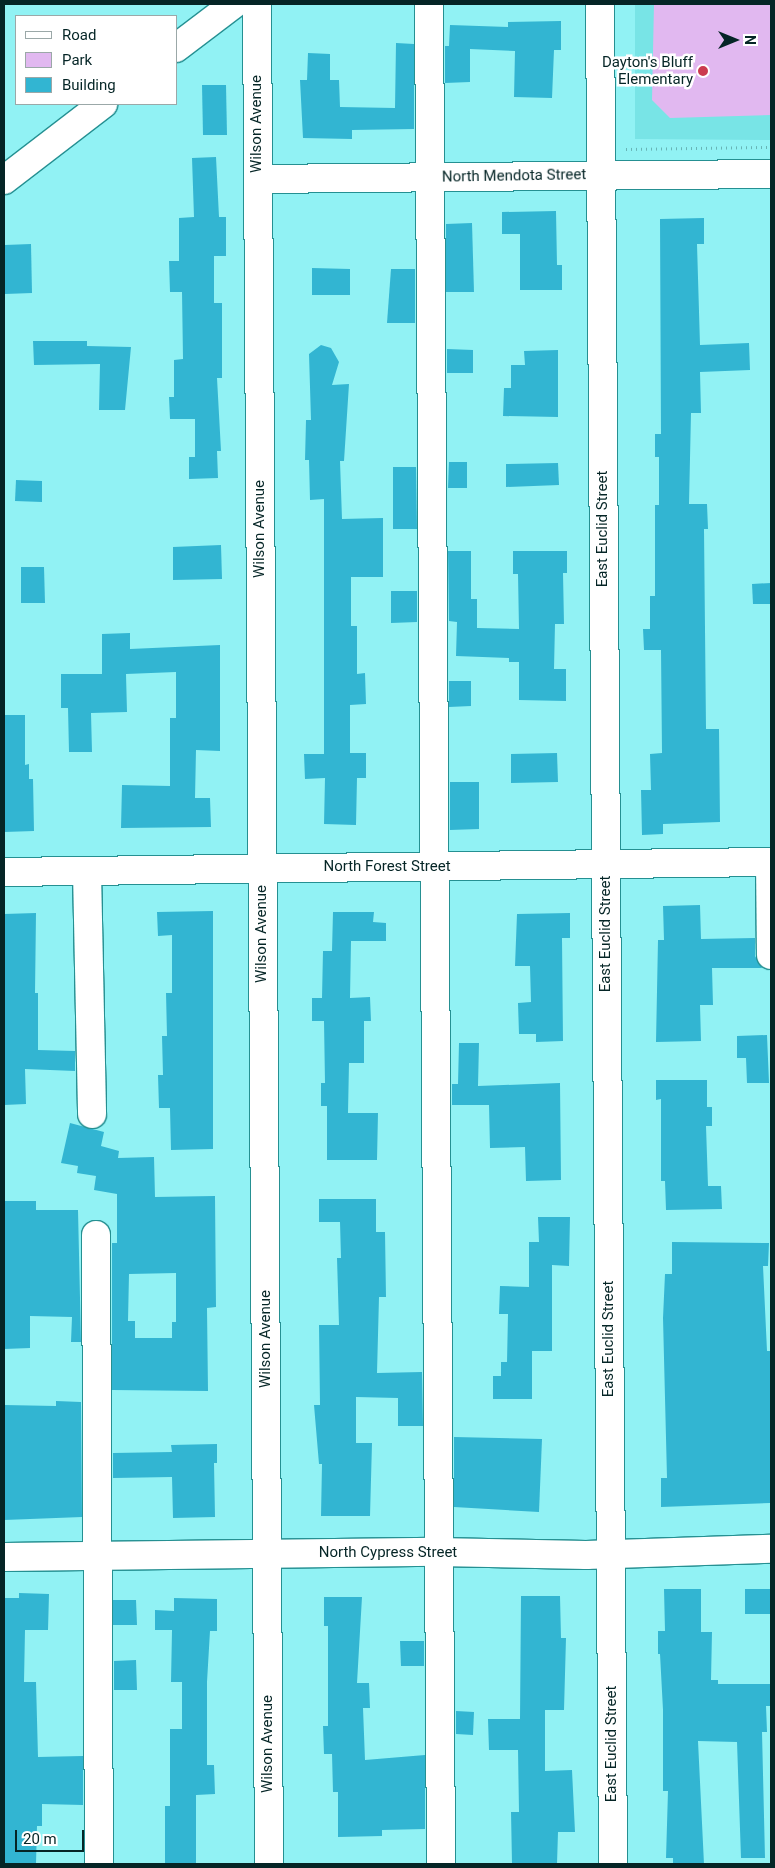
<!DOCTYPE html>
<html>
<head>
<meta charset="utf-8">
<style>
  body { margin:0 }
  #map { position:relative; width:775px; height:1868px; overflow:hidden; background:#91f2f4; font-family:Roboto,sans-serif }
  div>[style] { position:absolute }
  .built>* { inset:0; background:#78e4e6 }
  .green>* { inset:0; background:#e1b8f0 }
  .building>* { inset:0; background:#32b5d2 }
  .path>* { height:3px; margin-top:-1.5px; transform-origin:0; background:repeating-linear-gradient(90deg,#67b4b6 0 1px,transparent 0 5px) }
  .roads { filter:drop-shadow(1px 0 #259092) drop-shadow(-1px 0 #259092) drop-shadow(0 1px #259092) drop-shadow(0 -1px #259092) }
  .minor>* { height:28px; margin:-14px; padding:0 14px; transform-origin:14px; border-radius:14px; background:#fff }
  .dots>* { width:14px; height:14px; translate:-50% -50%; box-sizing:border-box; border:2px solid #fff; border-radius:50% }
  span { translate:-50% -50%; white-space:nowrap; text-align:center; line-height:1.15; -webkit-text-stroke:5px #fff; paint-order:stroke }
  .poi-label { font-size:15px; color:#052526 }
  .right { translate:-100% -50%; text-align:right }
  .street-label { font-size:15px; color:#052526 }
  .frame { position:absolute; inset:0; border:5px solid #052526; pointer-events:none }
  .legend { position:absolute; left:15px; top:15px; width:162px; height:90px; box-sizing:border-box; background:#fff; border:1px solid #9ba8a8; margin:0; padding:6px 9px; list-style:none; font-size:15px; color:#052526 }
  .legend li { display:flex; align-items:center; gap:10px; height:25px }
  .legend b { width:25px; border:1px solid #9ba8a8 }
  .north { position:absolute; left:710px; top:15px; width:50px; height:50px; -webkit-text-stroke:4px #fff; paint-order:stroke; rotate:90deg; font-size:14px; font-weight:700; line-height:20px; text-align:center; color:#052526 }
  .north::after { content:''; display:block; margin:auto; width:18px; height:22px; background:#052526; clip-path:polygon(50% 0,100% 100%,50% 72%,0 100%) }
  .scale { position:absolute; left:15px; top:1830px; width:69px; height:22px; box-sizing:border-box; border:2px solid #052526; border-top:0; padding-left:6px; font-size:15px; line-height:18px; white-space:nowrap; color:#052526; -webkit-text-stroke:4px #fff; paint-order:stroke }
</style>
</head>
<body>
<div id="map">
  <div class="built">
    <i style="clip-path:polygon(635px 4px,771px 4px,771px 140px,635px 139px)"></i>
  </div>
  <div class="green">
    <i style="clip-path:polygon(654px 4px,771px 4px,771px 115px,670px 118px,652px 100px)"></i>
  </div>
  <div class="building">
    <i style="clip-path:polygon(561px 21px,561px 50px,554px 50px,552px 98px,514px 97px,515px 51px,470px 49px,470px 82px,445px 83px,445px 46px,449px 46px,450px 25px,508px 27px,508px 22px)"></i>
    <i style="clip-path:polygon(396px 43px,414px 44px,414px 129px,352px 130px,352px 139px,303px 138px,300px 80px,307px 80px,308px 53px,330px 54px,330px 80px,339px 80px,340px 107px,395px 108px)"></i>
    <i style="clip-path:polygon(202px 85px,226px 85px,227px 135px,203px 135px)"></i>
    <i style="clip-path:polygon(216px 157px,219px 217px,226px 217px,226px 256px,214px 256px,214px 303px,222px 303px,222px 378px,217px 378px,221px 451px,217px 451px,218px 478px,189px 479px,189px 457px,195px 457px,195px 419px,170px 419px,169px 397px,174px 397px,174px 360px,183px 359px,182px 292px,170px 292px,169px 261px,179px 261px,179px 218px,194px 217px,192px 158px)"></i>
    <i style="clip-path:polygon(556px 211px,557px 265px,562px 265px,562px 290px,520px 290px,520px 234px,502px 234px,502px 212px)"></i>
    <i style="clip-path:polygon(704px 218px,704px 244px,697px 244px,700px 345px,749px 343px,750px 370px,700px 372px,701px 413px,691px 413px,689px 504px,707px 504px,708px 529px,704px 529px,706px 729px,719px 729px,720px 822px,663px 824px,663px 834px,642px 835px,641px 790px,651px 790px,650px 754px,662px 753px,661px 650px,644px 650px,643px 629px,650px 629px,650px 596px,655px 596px,655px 505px,659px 505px,659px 457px,655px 457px,655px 434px,661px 434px,660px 219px)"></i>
    <i style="clip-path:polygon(472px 223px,474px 292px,446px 292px,446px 224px)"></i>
    <i style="clip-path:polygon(31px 244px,32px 293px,5px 294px,5px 245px)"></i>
    <i style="clip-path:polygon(312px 268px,350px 269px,350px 295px,312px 295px)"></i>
    <i style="clip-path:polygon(391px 269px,415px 269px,415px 323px,387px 323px)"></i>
    <i style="clip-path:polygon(33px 341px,87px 341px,87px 346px,131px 347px,125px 410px,99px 410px,100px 364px,34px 365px)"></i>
    <i style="clip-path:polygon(321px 345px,331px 348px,339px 362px,332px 385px,349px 384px,344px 461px,340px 461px,342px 519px,383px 518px,383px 577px,351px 577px,351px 626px,357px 626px,357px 674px,365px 673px,366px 704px,350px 705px,350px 753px,366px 753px,366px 778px,357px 778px,356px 825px,324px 824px,325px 778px,305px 779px,304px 754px,324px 754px,324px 499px,310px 500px,309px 460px,305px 460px,306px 420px,311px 420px,309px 354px)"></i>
    <i style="clip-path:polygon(447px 349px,473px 350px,473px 373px,447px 373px)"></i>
    <i style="clip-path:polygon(558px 350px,558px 417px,503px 416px,504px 388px,511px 388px,511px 365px,525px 365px,524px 351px)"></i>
    <i style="clip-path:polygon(449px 462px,467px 462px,467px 488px,448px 488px)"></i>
    <i style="clip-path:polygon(558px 463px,559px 485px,506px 487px,506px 464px)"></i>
    <i style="clip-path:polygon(393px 467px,416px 467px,417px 529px,393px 529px)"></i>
    <i style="clip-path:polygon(16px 480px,42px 481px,42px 502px,15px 501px)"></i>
    <i style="clip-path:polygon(221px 545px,222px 579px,173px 580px,173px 547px)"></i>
    <i style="clip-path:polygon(448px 551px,471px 551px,471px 599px,477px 599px,477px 628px,519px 629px,518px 574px,513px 574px,513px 551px,567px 551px,567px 573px,563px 573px,564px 624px,555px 624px,554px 669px,566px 669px,566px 701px,519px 700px,519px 662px,509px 662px,509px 658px,456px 656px,457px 622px,449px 621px)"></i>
    <i style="clip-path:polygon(21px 567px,44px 567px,45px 603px,21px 603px)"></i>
    <i style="clip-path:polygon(771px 583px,771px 604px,753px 604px,752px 584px)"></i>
    <i style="clip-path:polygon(391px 591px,417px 591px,417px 622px,391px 623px)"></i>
    <i style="clip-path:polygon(130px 633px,130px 649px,220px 645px,220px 751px,196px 750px,195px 798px,210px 798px,211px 827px,121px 828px,122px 785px,170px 786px,170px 718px,176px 718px,176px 672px,126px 674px,127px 712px,91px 713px,92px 752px,69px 752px,68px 708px,61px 708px,61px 674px,102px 674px,102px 634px)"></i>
    <i style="clip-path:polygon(449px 681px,471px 681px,471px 706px,449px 707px)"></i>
    <i style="clip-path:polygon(4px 715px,25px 715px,25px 765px,29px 764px,29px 779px,33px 779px,34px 831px,4px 832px)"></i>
    <i style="clip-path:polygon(557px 753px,558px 782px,511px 783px,511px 754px)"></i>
    <i style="clip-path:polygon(450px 782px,479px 782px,479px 829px,450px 830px)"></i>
    <i style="clip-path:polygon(700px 905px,701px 939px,755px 938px,755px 956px,762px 968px,712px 968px,713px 1005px,700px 1005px,701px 1041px,656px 1042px,658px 940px,664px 940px,663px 906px)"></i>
    <i style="clip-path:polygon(213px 911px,213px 1149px,171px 1150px,170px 1108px,159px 1108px,158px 1075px,163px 1075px,162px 1036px,167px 1036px,166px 993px,172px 993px,172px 935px,158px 936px,157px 912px)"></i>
    <i style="clip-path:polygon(333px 912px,374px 912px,373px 922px,386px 923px,386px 941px,351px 941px,350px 998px,370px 997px,371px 1021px,364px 1021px,364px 1063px,349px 1063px,348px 1113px,378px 1113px,377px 1160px,327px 1160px,327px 1106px,321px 1106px,321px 1083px,325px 1083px,324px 1021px,312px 1021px,312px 998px,322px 998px,323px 951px,332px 951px)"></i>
    <i style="clip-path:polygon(36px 913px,35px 993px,38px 993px,38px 1050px,75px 1051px,75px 1071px,25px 1069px,26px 1104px,4px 1105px,4px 914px)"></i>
    <i style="clip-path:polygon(570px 913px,570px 938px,562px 938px,563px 1041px,536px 1042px,536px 1034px,519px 1034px,518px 1003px,531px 1002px,530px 966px,515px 966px,517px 914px)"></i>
    <i style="clip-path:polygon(767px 1035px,769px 1083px,747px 1083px,746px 1058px,737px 1058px,737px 1036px)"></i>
    <i style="clip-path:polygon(459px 1043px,479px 1043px,478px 1086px,560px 1083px,561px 1180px,526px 1181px,525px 1147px,490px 1148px,489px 1105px,452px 1105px,452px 1084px,458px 1084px)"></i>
    <i style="clip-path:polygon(656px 1080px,707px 1080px,707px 1107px,712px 1107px,712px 1126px,706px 1126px,708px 1186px,721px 1186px,722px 1209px,666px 1210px,665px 1181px,661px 1181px,661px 1099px,656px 1100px)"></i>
    <i style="clip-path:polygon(evenodd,70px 1123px,104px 1132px,101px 1146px,119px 1151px,118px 1158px,154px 1157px,155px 1197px,215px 1196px,216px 1307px,207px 1308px,208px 1391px,112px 1390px,112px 1243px,117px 1243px,117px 1194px,94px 1190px,96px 1176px,77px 1173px,78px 1166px,61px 1163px,70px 1123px,176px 1273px,176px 1322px,172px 1322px,172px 1338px,135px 1338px,135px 1321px,128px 1321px,129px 1274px,176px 1273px)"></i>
    <i style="clip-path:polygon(319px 1199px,376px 1199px,376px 1232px,385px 1232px,386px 1297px,379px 1297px,377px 1373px,422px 1372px,423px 1426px,398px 1426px,398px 1398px,356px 1397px,356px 1443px,372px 1443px,370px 1516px,321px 1516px,322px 1464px,319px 1464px,314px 1405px,320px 1405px,319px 1325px,339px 1325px,337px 1258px,341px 1258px,340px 1222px,319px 1222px)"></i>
    <i style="clip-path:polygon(4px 1201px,36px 1201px,36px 1210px,78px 1210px,81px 1342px,71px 1342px,72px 1317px,30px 1316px,30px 1348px,4px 1349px)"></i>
    <i style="clip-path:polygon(538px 1217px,570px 1217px,569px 1266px,552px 1265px,552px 1351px,532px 1351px,532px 1399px,493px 1399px,493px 1376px,501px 1376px,501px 1362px,507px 1362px,508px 1314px,499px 1314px,500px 1286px,529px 1287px,529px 1242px,539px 1242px)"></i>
    <i style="clip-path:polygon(672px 1242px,769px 1243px,768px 1266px,763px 1266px,767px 1351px,771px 1351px,770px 1503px,661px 1507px,661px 1478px,667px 1478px,663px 1318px,665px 1274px,672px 1274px)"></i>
    <i style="clip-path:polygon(56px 1401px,81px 1402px,82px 1517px,4px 1520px,4px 1405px,56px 1406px)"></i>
    <i style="clip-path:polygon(454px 1437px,542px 1439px,539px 1512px,454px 1507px)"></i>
    <i style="clip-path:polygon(217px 1444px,217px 1463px,214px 1463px,215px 1517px,173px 1518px,172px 1477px,113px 1478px,113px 1453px,172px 1452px,171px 1445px)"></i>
    <i style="clip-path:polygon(664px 1589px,701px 1589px,701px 1632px,712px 1632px,711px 1680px,718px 1680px,718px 1684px,771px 1684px,771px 1706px,766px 1706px,767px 1732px,762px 1732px,765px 1858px,741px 1858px,737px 1742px,698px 1741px,704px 1864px,673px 1864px,673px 1858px,666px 1858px,668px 1791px,663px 1791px,663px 1710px,660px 1654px,658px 1654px,658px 1631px,665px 1631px)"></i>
    <i style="clip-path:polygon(745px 1589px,771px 1589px,771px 1614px,745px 1614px)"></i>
    <i style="clip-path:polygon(19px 1593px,49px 1594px,48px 1630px,25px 1630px,24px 1682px,36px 1682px,38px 1757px,83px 1756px,83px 1805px,42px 1804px,42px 1826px,37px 1826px,36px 1864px,4px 1864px,4px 1598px,19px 1598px)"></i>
    <i style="clip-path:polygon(521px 1596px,560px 1596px,561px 1638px,566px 1638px,564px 1710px,545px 1710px,545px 1771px,572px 1770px,575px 1832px,558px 1832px,557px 1864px,512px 1864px,511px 1812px,519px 1812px,518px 1750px,489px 1750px,488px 1719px,520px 1719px)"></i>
    <i style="clip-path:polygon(324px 1597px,362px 1597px,357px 1683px,369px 1683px,370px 1708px,363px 1708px,365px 1760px,425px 1755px,425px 1829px,382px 1830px,382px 1836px,338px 1837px,338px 1792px,333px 1792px,332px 1754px,324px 1754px,323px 1726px,328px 1726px,328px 1626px,324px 1626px)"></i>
    <i style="clip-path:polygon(174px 1598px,217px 1599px,217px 1631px,210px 1631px,207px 1682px,207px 1765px,214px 1765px,215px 1794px,196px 1795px,196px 1864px,165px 1864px,165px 1806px,170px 1806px,170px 1729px,182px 1729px,182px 1682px,171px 1682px,172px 1630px,155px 1630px,155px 1610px,174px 1611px)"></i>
    <i style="clip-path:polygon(113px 1600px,136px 1600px,137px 1625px,113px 1625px)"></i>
    <i style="clip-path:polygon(400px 1641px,424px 1641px,424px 1666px,401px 1666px)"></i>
    <i style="clip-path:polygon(136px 1660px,137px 1690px,114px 1690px,114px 1661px)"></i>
    <i style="clip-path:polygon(456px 1711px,474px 1712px,473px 1735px,456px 1734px)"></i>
  </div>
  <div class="path">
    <i style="left:626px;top:149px;width:145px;rotate:-0.8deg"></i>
  </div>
  <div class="roads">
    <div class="minor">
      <i style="left:257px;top:4px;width:1860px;rotate:89.63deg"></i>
      <i style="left:429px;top:4px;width:1860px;rotate:89.63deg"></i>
      <i style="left:600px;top:4px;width:1860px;rotate:89.6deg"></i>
      <i style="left:176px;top:48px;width:73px;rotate:-37.2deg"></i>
      <i style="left:258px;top:179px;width:513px;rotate:-0.56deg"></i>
      <i style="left:4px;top:180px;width:125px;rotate:-37.5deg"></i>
      <i style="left:770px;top:862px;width:93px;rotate:89.4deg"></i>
      <i style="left:4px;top:872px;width:767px;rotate:-0.75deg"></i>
      <i style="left:87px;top:872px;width:242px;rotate:88.8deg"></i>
      <i style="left:96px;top:1235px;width:629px;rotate:89.73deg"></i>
      <i style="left:4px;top:1557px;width:433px;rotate:-0.7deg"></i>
      <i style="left:437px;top:1552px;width:149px;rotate:1.2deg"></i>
      <i style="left:586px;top:1555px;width:185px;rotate:-1.9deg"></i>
    </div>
  </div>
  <div class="dots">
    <i style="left:703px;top:71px;background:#cb3b4f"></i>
  </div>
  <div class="poi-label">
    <span class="right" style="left:693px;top:71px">Dayton's Bluff<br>Elementary</span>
  </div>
  <div class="street-label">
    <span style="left:257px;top:124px;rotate:-90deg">Wilson Avenue</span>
    <span style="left:514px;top:176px;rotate:-1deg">North Mendota Street</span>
    <span style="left:260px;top:529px;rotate:-90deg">Wilson Avenue</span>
    <span style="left:603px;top:529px;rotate:-90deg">East Euclid Street</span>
    <span style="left:387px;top:867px">North Forest Street</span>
    <span style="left:262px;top:934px;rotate:-90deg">Wilson Avenue</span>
    <span style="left:606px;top:934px;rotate:-90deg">East Euclid Street</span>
    <span style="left:266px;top:1339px;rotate:-90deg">Wilson Avenue</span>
    <span style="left:609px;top:1339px;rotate:-90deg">East Euclid Street</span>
    <span style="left:388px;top:1553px">North Cypress Street</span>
    <span style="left:268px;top:1744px;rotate:-90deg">Wilson Avenue</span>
    <span style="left:612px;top:1744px;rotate:-90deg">East Euclid Street</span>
  </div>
  <div class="frame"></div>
  <ul class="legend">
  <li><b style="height:6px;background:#fff"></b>Road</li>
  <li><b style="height:14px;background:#e1b8f0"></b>Park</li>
  <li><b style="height:14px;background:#32b5d2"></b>Building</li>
  </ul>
  <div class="north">N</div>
  <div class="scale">20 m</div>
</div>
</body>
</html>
